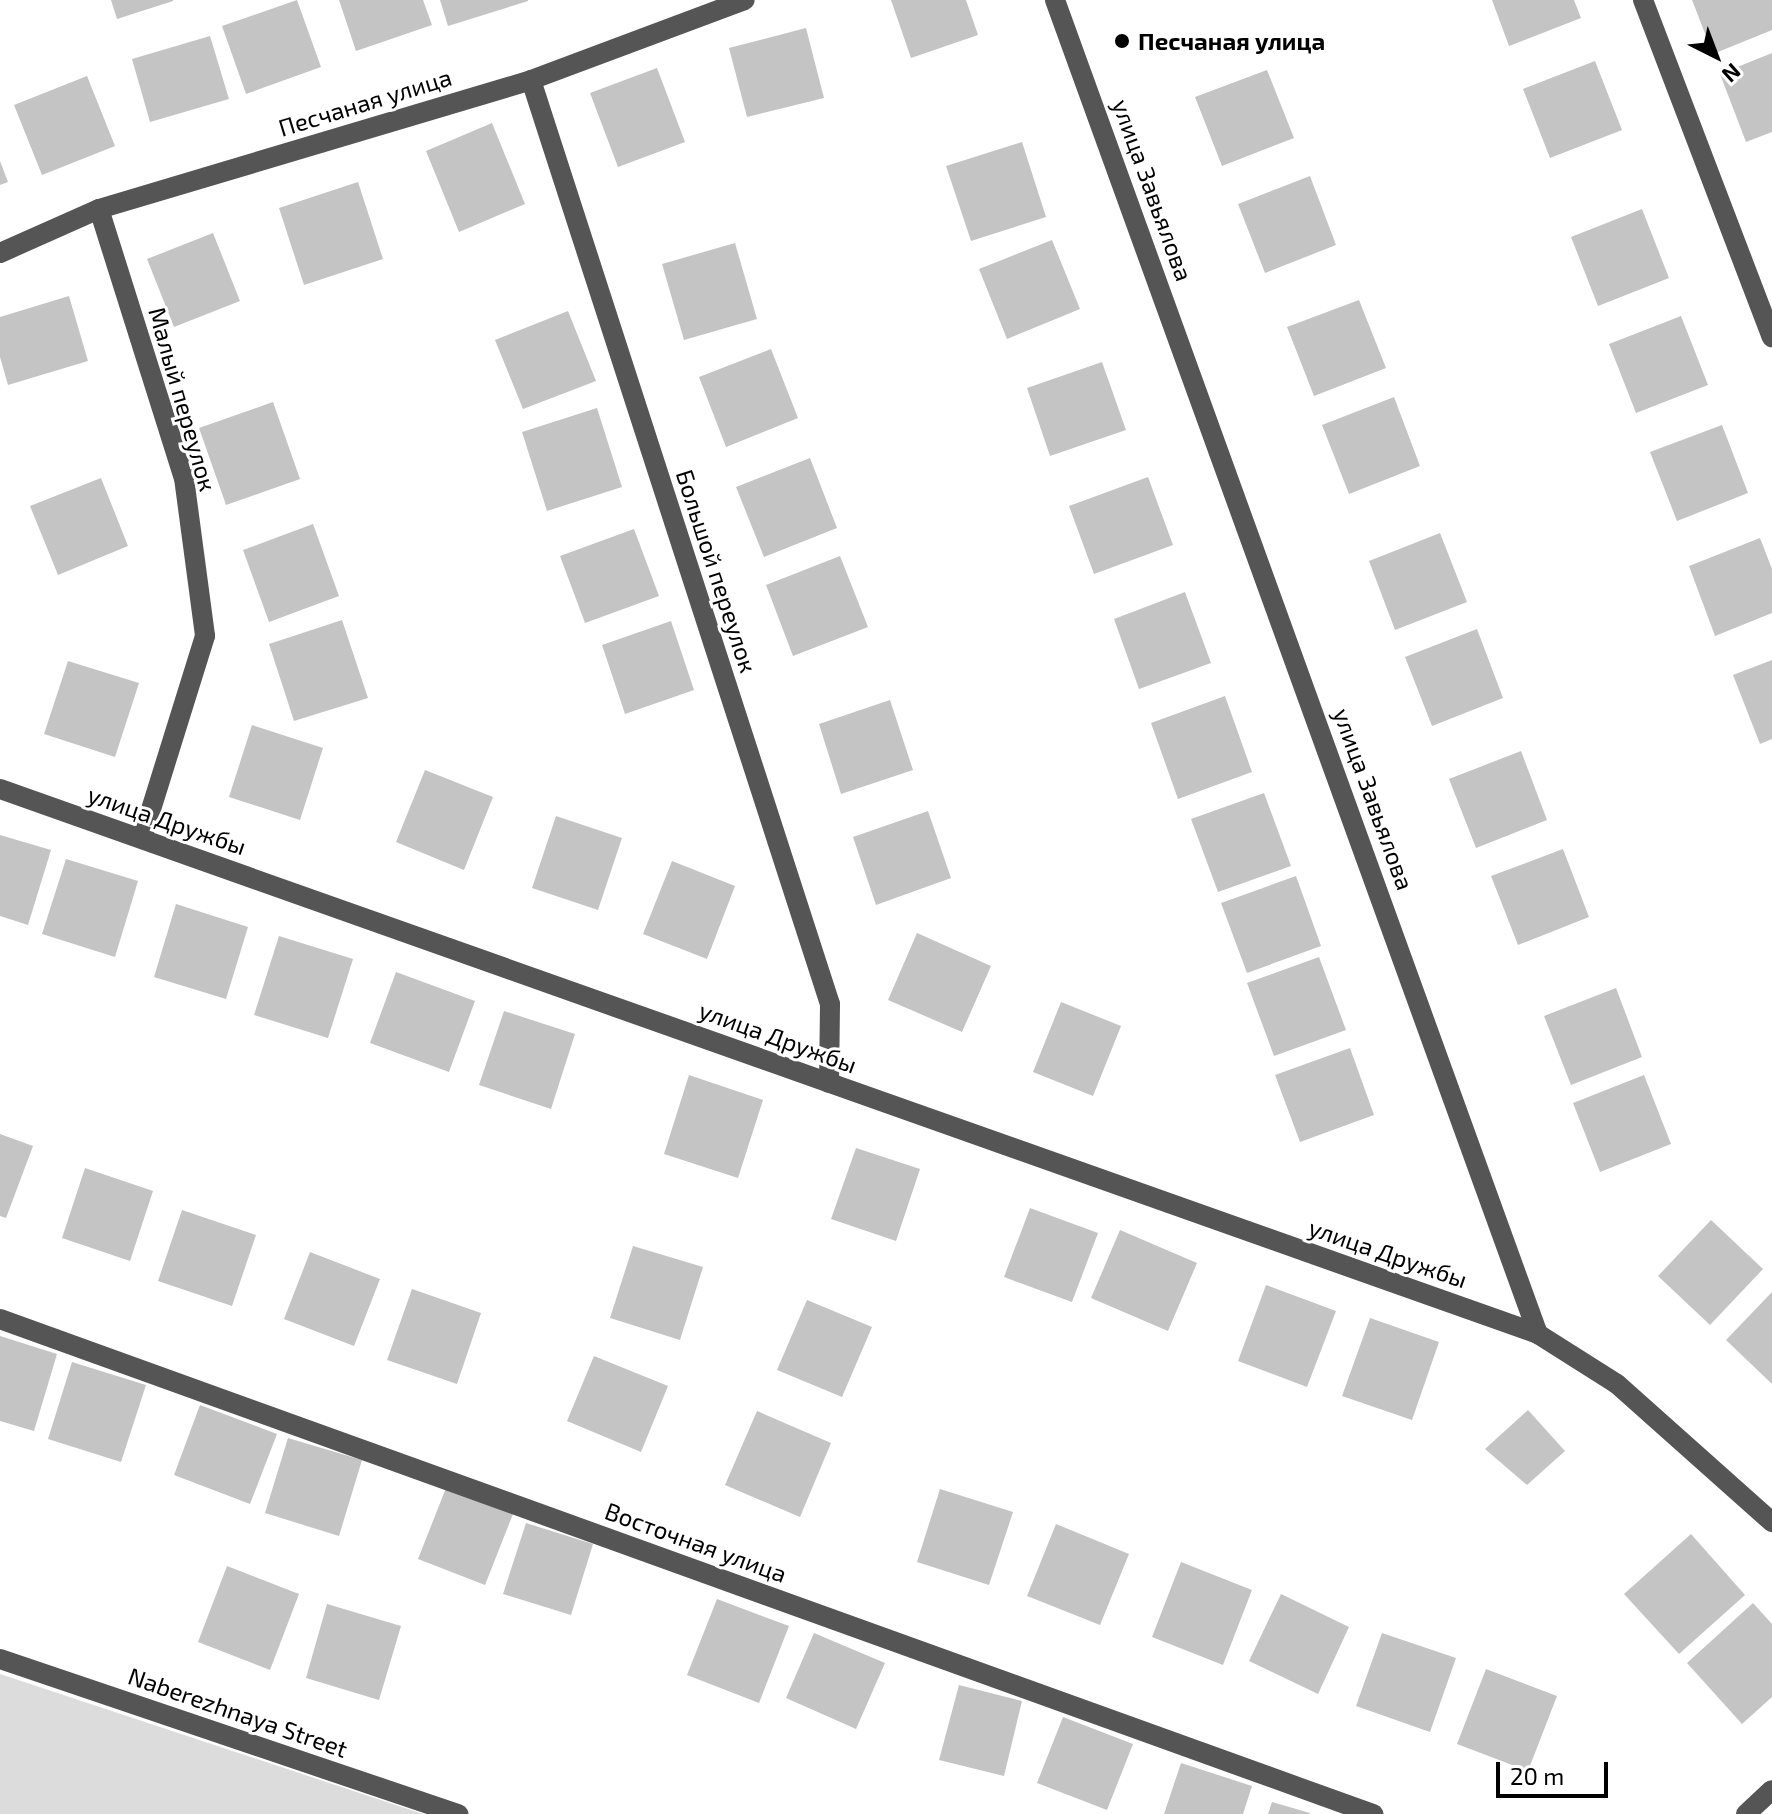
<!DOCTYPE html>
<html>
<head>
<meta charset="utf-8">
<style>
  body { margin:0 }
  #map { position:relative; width:1772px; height:1814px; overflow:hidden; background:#fff; font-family:"Exo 2",sans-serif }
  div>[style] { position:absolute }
  .green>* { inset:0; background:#dcdcdc }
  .building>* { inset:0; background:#c4c4c4 }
  .minor>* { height:20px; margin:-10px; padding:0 10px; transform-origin:10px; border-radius:10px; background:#555 }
  .dots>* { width:22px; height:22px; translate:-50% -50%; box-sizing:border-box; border:4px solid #fff; border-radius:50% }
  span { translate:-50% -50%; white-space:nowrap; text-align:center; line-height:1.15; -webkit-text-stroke:6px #fff; paint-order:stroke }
  .poi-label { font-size:24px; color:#000; font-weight:700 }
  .left { translate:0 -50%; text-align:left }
  .street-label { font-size:24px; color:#000 }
  .north { position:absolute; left:1676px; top:16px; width:80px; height:80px; -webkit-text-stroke:6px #fff; paint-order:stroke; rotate:138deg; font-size:22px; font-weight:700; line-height:32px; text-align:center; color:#000 }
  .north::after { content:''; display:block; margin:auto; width:28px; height:36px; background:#000; clip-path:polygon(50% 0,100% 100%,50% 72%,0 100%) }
  .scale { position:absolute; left:1496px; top:1762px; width:112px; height:36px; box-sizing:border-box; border:4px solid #000; border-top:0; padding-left:10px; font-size:24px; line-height:28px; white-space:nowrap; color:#000; -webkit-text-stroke:6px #fff; paint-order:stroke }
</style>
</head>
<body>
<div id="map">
  <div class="green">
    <i style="clip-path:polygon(0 1674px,423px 1814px,0 1814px)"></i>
  </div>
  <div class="building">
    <i style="clip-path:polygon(111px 0,173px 0,173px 1px,117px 19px)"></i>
    <i style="clip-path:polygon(297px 0,321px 67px,246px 94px,222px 26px)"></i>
    <i style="clip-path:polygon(339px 0,423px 0,432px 25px,356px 51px)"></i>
    <i style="clip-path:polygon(440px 0,528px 0,528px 1px,448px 26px)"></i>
    <i style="clip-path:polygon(891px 0,966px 0,978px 35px,911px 58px)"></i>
    <i style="clip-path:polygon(1492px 0,1574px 0,1581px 18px,1509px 46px)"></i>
    <i style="clip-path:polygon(1692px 0,1772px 0,1772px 30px,1713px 54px)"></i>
    <i style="clip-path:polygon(806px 28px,824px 98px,747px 117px,729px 48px)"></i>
    <i style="clip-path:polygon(210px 36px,229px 99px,150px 122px,132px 59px)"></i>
    <i style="clip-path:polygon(1772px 53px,1772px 132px,1746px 142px,1720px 74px)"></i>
    <i style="clip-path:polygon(1595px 61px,1622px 130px,1550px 158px,1523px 89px)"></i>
    <i style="clip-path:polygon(657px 68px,685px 142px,618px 167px,590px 93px)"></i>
    <i style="clip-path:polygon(1267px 70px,1294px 138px,1222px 166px,1195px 97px)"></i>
    <i style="clip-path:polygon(87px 76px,115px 146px,42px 175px,14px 105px)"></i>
    <i style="clip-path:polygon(492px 123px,525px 204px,459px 232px,426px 151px)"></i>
    <i style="clip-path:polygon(1022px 142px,1046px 217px,971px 241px,946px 166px)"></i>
    <i style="clip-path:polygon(0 161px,8px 182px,0 185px)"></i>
    <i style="clip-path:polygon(1310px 176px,1336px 245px,1265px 273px,1238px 204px)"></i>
    <i style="clip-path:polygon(358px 182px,383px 259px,304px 285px,279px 208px)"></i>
    <i style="clip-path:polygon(1642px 209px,1669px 278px,1598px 306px,1571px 237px)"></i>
    <i style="clip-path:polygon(213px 233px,240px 301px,174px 327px,147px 259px)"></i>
    <i style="clip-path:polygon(1052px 240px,1080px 309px,1007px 339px,979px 269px)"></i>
    <i style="clip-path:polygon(735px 243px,757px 319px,684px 340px,662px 264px)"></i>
    <i style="clip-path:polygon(69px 296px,88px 361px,8px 385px,0 357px,0 317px)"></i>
    <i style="clip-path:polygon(1359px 300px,1386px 368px,1314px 396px,1287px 327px)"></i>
    <i style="clip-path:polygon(568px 311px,596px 381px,523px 409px,495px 340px)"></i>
    <i style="clip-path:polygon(1681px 316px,1708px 385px,1636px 413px,1609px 344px)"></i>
    <i style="clip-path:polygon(771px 349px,798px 418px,726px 447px,699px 377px)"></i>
    <i style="clip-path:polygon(1102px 362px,1126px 430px,1050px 456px,1027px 388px)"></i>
    <i style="clip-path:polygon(1394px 397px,1420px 466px,1349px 494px,1322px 425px)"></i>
    <i style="clip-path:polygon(273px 402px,300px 479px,226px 505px,199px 428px)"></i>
    <i style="clip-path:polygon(597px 408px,622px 487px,547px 511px,522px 432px)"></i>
    <i style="clip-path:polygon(1722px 425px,1748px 493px,1677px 521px,1650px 452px)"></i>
    <i style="clip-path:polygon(810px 458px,837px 528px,764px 557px,736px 487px)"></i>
    <i style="clip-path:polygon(1148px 477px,1173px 545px,1094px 574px,1069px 506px)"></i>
    <i style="clip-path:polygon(101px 478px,128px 546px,58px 575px,30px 506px)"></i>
    <i style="clip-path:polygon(313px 524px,339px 596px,269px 622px,243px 550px)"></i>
    <i style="clip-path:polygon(634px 529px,659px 596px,585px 623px,560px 556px)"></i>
    <i style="clip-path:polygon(1440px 533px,1467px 602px,1395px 630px,1369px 561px)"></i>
    <i style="clip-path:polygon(1760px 538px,1772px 569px,1772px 613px,1715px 636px,1689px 566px)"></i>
    <i style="clip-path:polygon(840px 556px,868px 627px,793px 656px,766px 585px)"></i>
    <i style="clip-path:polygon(1185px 592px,1211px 663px,1139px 689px,1114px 619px)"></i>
    <i style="clip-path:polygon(342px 620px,368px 698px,294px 721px,269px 644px)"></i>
    <i style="clip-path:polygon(671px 621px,694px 690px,625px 714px,602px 645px)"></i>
    <i style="clip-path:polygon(1477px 629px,1503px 698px,1432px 726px,1405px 657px)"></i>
    <i style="clip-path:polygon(1772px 660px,1772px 739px,1760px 744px,1733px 675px)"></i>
    <i style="clip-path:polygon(68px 661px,139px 683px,115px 757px,44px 734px)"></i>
    <i style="clip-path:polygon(1225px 696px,1252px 772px,1178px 799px,1151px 723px)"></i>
    <i style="clip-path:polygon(890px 700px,913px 770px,841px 794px,819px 724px)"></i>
    <i style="clip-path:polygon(252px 725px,323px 748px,300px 820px,229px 797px)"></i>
    <i style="clip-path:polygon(1521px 751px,1547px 820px,1476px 848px,1449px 779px)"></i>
    <i style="clip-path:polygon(425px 770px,493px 797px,464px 870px,396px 842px)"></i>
    <i style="clip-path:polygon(1264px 793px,1291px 866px,1218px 892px,1191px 819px)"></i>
    <i style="clip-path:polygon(928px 811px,951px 878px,876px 905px,853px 837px)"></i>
    <i style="clip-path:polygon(556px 816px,622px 838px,598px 910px,532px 888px)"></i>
    <i style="clip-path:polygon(0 835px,51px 850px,28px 925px,0 916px)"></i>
    <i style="clip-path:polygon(1563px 849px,1589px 917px,1518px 945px,1491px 876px)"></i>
    <i style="clip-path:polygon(66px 859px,138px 881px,115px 957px,42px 934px)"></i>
    <i style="clip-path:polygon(672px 861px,735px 886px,707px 959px,643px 934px)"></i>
    <i style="clip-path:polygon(1296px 876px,1321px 946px,1247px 973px,1221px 903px)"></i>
    <i style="clip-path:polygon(176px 904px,248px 927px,226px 999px,154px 977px)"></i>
    <i style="clip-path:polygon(917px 933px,991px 966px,962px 1032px,888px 1000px)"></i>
    <i style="clip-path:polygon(279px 936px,353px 959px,328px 1038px,254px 1015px)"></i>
    <i style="clip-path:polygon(1319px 957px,1346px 1030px,1274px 1056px,1247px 983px)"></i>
    <i style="clip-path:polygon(396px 972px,475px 1001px,449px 1072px,370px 1043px)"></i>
    <i style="clip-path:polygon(1616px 988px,1642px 1057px,1571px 1085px,1544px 1016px)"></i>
    <i style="clip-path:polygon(1061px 1002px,1121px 1026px,1093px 1096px,1033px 1072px)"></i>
    <i style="clip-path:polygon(504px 1011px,575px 1034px,551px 1109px,479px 1085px)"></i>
    <i style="clip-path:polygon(1350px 1048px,1374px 1115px,1300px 1142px,1275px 1075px)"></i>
    <i style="clip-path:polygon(689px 1075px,763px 1100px,738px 1178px,664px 1154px)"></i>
    <i style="clip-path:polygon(1644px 1075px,1671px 1144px,1600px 1172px,1573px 1103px)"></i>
    <i style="clip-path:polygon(0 1134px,33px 1146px,6px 1218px,0 1216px)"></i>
    <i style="clip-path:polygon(856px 1148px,920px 1169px,896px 1241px,831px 1219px)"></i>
    <i style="clip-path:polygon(85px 1168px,153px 1191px,130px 1261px,62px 1238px)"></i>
    <i style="clip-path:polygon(1030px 1208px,1098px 1233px,1072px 1302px,1004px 1277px)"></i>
    <i style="clip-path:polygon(182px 1210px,256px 1235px,232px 1306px,158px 1281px)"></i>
    <i style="clip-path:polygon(1711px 1220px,1763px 1269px,1710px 1325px,1658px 1276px)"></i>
    <i style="clip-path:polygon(1120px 1230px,1197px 1263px,1168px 1331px,1091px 1298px)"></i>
    <i style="clip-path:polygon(633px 1246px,703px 1267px,680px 1340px,610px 1318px)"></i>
    <i style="clip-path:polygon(310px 1252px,380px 1279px,354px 1346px,284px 1319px)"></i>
    <i style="clip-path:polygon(1266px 1285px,1336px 1311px,1307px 1387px,1238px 1361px)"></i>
    <i style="clip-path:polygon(412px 1289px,481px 1313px,457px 1384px,387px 1360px)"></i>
    <i style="clip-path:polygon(1772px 1292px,1772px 1384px,1726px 1340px)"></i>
    <i style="clip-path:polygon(807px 1300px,872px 1327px,842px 1397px,777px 1370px)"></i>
    <i style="clip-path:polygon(1370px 1318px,1439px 1342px,1412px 1420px,1342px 1396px)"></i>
    <i style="clip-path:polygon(0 1336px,57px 1354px,34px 1431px,0 1421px)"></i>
    <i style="clip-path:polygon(594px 1356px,668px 1386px,641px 1452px,567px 1421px)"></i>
    <i style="clip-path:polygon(72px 1362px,146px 1385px,121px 1462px,48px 1439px)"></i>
    <i style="clip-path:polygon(200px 1405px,277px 1434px,250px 1504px,174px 1475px)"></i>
    <i style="clip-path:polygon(1528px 1410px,1565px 1451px,1527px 1485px,1485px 1449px)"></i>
    <i style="clip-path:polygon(757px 1411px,831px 1443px,800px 1517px,725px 1485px)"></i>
    <i style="clip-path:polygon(288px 1438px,362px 1460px,339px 1536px,265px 1513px)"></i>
    <i style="clip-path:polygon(446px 1488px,513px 1514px,485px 1585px,418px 1559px)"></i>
    <i style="clip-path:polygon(940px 1489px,1013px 1512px,989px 1585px,917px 1562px)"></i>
    <i style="clip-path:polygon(526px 1523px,593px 1544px,571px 1615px,503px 1594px)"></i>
    <i style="clip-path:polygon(1056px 1524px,1129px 1554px,1100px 1625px,1027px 1596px)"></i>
    <i style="clip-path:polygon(1691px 1534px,1745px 1595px,1679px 1654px,1624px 1594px)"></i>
    <i style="clip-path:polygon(1181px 1562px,1252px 1590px,1223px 1665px,1152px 1637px)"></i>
    <i style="clip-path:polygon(227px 1566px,299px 1594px,270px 1670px,198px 1642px)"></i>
    <i style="clip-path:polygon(1281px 1594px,1349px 1627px,1318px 1694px,1249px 1661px)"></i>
    <i style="clip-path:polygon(717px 1599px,789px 1626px,759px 1703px,687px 1675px)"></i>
    <i style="clip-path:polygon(1753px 1603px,1772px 1624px,1772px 1697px,1742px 1724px,1687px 1663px)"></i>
    <i style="clip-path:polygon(327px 1604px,401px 1626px,379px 1700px,306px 1678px)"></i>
    <i style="clip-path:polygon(814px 1633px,885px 1663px,856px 1729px,786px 1698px)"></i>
    <i style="clip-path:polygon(1382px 1633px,1456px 1658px,1430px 1732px,1356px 1706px)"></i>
    <i style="clip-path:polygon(1486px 1669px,1557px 1696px,1528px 1771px,1457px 1744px)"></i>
    <i style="clip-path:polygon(959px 1685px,1022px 1701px,1004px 1776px,939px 1760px)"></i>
    <i style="clip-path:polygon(1063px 1717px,1133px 1744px,1107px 1810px,1037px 1783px)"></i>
    <i style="clip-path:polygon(1181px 1763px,1252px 1786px,1243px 1814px,1164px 1814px)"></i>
    <i style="clip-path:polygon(1272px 1802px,1310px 1813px,1310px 1814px,1268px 1814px)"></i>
  </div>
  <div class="minor">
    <i style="left:1055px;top:0;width:1419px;rotate:70.1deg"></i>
    <i style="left:1643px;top:0;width:361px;rotate:69.1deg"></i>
    <i style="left:531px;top:80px;width:971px;rotate:72.07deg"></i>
    <i style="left:830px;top:1004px;width:79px;rotate:90.7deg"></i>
    <i style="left:99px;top:209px;width:282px;rotate:72.5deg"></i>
    <i style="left:184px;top:478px;width:159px;rotate:82.4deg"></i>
    <i style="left:205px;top:636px;width:212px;rotate:107.3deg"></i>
    <i style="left:0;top:253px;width:108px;rotate:-24deg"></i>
    <i style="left:99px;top:209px;width:451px;rotate:-16.6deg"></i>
    <i style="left:531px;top:80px;width:228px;rotate:-20.5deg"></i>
    <i style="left:0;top:789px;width:1632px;rotate:19.51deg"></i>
    <i style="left:1538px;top:1334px;width:93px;rotate:32.3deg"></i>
    <i style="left:1617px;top:1384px;width:208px;rotate:41.7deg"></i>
    <i style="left:0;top:1319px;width:1460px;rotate:19.83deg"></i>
    <i style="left:0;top:1659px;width:484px;rotate:18.7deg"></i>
    <i style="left:1746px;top:1814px;width:35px;rotate:-43deg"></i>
  </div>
  <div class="dots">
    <i style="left:1122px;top:41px;background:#000"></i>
  </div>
  <div class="poi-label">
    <span class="left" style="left:1138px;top:41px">Песчаная улица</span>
  </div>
  <div class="street-label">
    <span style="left:365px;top:102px;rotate:-17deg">Песчаная улица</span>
    <span style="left:1153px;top:190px;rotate:70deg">улица Завьялова</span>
    <span style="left:183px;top:399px;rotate:74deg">Малый переулок</span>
    <span style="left:717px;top:571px;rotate:72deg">Большой переулок</span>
    <span style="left:1374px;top:799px;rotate:70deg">улица Завьялова</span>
    <span style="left:167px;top:820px;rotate:19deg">улица Дружбы</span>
    <span style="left:778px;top:1037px;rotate:20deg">улица Дружбы</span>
    <span style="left:1388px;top:1253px;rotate:19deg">улица Дружбы</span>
    <span style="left:696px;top:1542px;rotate:20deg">Восточная улица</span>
    <span style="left:238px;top:1712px;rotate:19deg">Naberezhnaya Street</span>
  </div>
  <div class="north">N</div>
  <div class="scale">20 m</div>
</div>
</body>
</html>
